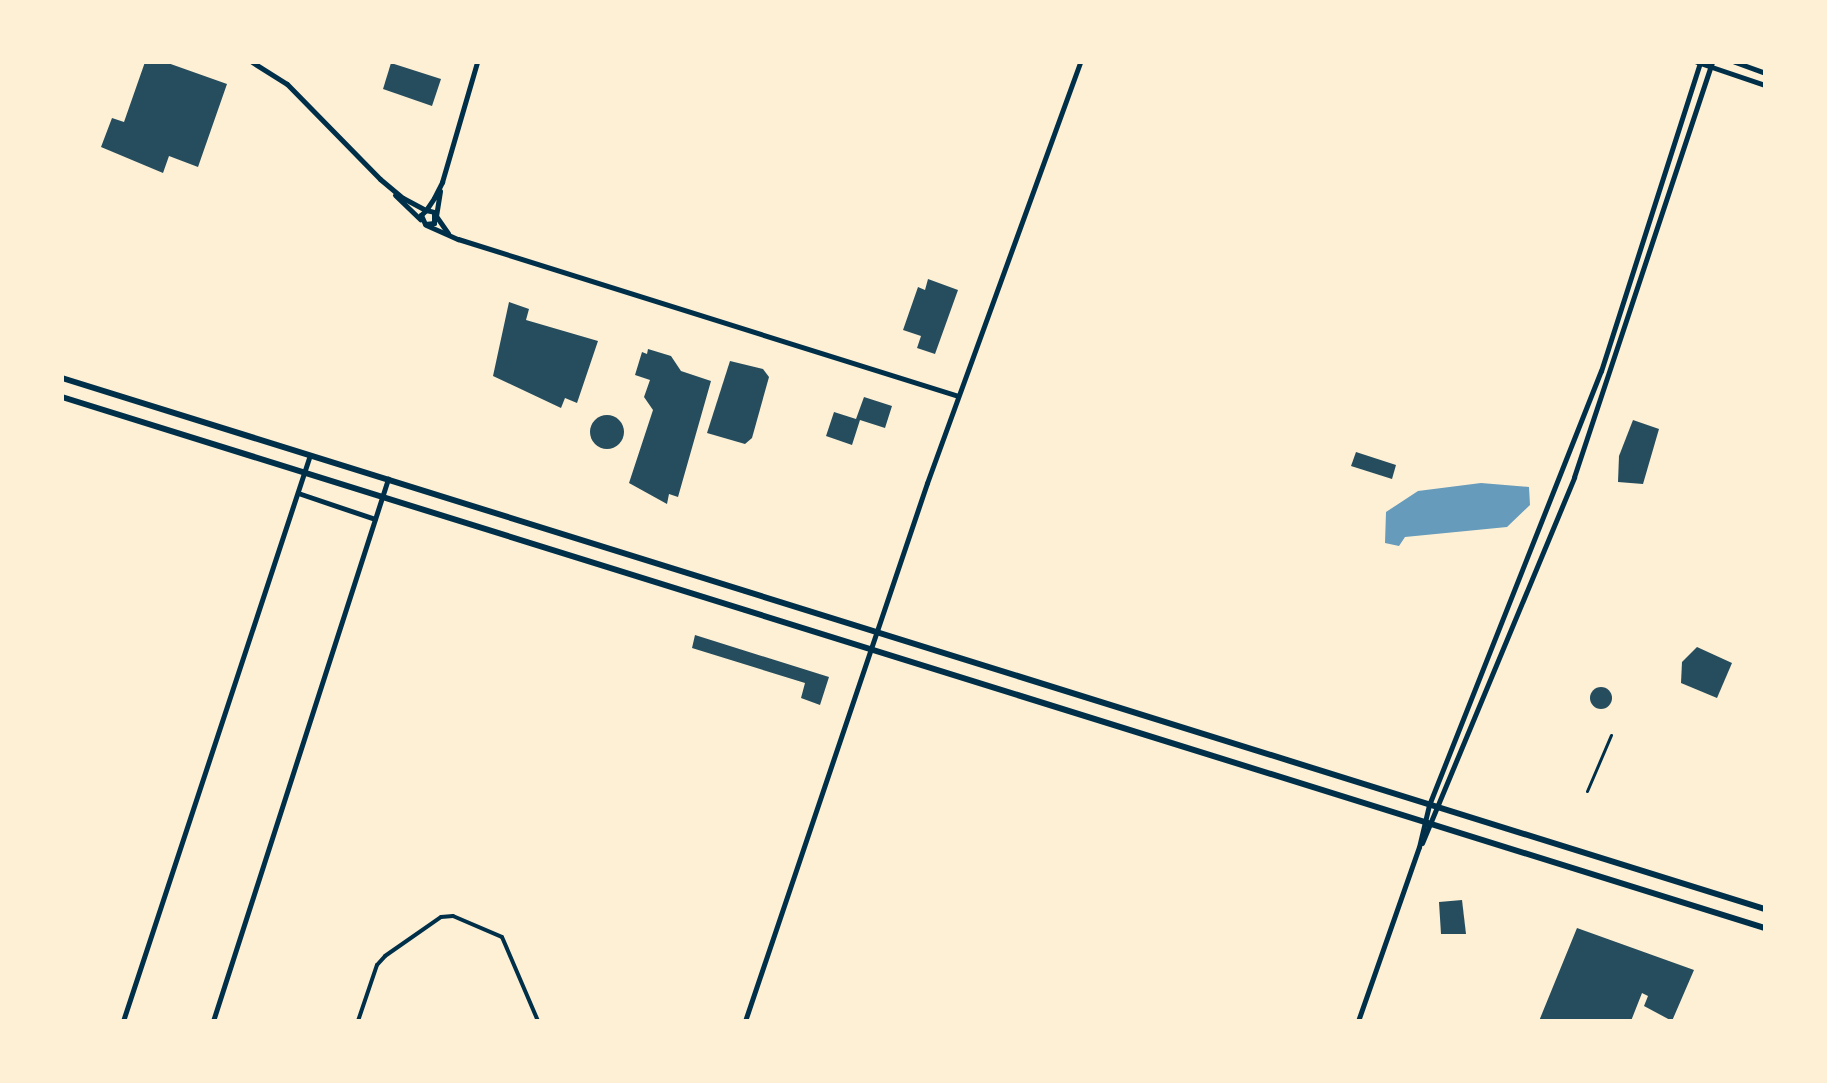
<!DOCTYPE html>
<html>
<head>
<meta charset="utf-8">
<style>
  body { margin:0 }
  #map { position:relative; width:1827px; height:1083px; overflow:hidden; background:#fdf0d5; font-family:"Nunito Sans",sans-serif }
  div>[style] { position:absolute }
  .water>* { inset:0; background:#669bbc }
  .building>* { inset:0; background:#264d5e }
  .round { border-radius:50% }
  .pedestrian>* { height:3px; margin:-1.5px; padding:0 1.5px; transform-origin:1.5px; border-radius:1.5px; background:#003049 }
  .minor>* { height:4px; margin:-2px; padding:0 2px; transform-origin:2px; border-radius:2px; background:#003049 }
  .tertiary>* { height:5px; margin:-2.5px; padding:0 2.5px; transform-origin:2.5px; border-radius:2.5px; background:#003049 }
  .secondary>* { height:5px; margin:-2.5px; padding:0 2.5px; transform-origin:2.5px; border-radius:2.5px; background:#003049 }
  .primary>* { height:6px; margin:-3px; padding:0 3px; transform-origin:3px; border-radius:3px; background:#003049 }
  span { translate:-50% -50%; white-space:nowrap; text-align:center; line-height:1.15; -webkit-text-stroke:6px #fdf0d5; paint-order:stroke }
  .frame { position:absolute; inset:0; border:64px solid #fdf0d5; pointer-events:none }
</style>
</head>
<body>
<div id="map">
  <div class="water">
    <i style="clip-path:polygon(1481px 483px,1529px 487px,1530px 505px,1507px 527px,1405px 537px,1399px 546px,1385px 543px,1386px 512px,1418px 491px)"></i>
  </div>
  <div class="building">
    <i style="clip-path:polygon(145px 62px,165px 62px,227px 84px,198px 167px,169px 156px,163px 173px,101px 147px,112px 118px,124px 122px)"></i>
    <i style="clip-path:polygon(391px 63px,441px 79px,432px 106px,383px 89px)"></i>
    <i style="clip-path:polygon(928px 279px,958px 290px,935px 354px,917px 348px,921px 336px,903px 330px,918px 287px,925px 290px)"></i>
    <i style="clip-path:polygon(509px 302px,529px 309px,526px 320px,598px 341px,577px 403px,565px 398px,561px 408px,493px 376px)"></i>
    <i style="clip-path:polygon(648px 349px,671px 356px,681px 371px,711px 381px,678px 497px,669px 494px,667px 504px,629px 483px,653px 410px,644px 397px,650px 380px,635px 375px,642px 352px,647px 354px)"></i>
    <i style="clip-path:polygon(730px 361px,763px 369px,769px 377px,752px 438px,745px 444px,707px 433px)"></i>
    <i style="clip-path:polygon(864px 397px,892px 406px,885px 428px,860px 420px,852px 445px,826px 436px,834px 412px,856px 419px)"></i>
    <i class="round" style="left:590px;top:415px;width:34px;height:34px"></i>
    <i style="clip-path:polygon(1633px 420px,1659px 429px,1643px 484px,1618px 482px,1619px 456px)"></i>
    <i style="clip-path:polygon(1356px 452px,1396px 465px,1392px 479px,1351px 466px)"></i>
    <i style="clip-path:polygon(695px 635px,829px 677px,820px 705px,801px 698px,805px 683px,692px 648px)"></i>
    <i style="clip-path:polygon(1697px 647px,1732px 663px,1717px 698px,1681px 683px,1682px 662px)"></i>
    <i class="round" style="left:1590px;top:687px;width:22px;height:22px"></i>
    <i style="clip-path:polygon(1462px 900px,1466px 934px,1441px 934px,1439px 902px)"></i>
    <i style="clip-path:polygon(1577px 928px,1694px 970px,1672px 1021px,1644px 1006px,1648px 996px,1642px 993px,1631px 1021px,1539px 1021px)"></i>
  </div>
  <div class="pedestrian">
    <i style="left:1587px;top:791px;width:61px;rotate:-66.8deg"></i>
  </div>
  <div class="minor">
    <i style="left:358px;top:1021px;width:59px;rotate:-71.3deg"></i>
    <i style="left:377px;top:965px;width:12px;rotate:-48deg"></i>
    <i style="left:385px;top:956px;width:68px;rotate:-34.9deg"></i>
    <i style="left:441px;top:917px;width:12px;rotate:-5deg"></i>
    <i style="left:453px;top:916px;width:53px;rotate:23.2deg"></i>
    <i style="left:502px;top:937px;width:91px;rotate:66.8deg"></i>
  </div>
  <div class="tertiary">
    <i style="left:252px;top:62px;width:41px;rotate:32.2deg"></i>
    <i style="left:287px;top:84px;width:133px;rotate:45.6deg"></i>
    <i style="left:380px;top:179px;width:30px;rotate:40deg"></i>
    <i style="left:403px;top:198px;width:26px;rotate:28deg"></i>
    <i style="left:426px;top:210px;width:8px;rotate:14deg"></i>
    <i style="left:434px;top:212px;width:11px;rotate:90deg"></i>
    <i style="left:434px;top:223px;width:9px;rotate:174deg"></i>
    <i style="left:425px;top:224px;width:10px;rotate:-114deg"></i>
    <i style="left:421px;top:215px;width:7px;rotate:-45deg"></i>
    <i style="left:426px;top:210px;width:14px;rotate:-56deg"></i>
    <i style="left:434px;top:198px;width:18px;rotate:-63deg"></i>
    <i style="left:442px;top:182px;width:125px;rotate:-73.7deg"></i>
    <i style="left:440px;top:191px;width:25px;rotate:99deg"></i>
    <i style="left:436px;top:216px;width:21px;rotate:55deg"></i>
    <i style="left:395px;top:195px;width:35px;rotate:44deg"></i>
    <i style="left:426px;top:225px;width:35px;rotate:24deg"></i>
    <i style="left:458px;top:239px;width:524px;rotate:17.43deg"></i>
    <i style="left:298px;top:493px;width:81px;rotate:18.7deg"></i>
    <i style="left:123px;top:1021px;width:596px;rotate:-71.72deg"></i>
    <i style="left:213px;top:1021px;width:570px;rotate:-72.11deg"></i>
  </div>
  <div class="secondary">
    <i style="left:1697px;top:62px;width:72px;rotate:18.7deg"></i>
    <i style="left:1735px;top:62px;width:32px;rotate:20deg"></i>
    <i style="left:1422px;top:843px;width:396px;rotate:-67.4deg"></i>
    <i style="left:1574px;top:477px;width:437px;rotate:-71.6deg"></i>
    <i style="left:745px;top:1021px;width:568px;rotate:-71.31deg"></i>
    <i style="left:927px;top:483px;width:448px;rotate:-70deg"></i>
    <i style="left:1358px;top:1021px;width:184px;rotate:-70.7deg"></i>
    <i style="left:1419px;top:847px;width:43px;rotate:-76.6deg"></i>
    <i style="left:1429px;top:805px;width:467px;rotate:-68.4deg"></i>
    <i style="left:1601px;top:371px;width:324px;rotate:-72.2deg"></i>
  </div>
  <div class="primary">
    <i style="left:62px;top:378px;width:1784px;rotate:17.32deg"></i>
    <i style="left:62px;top:397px;width:1784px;rotate:17.32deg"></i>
  </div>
  <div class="frame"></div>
</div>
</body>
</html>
